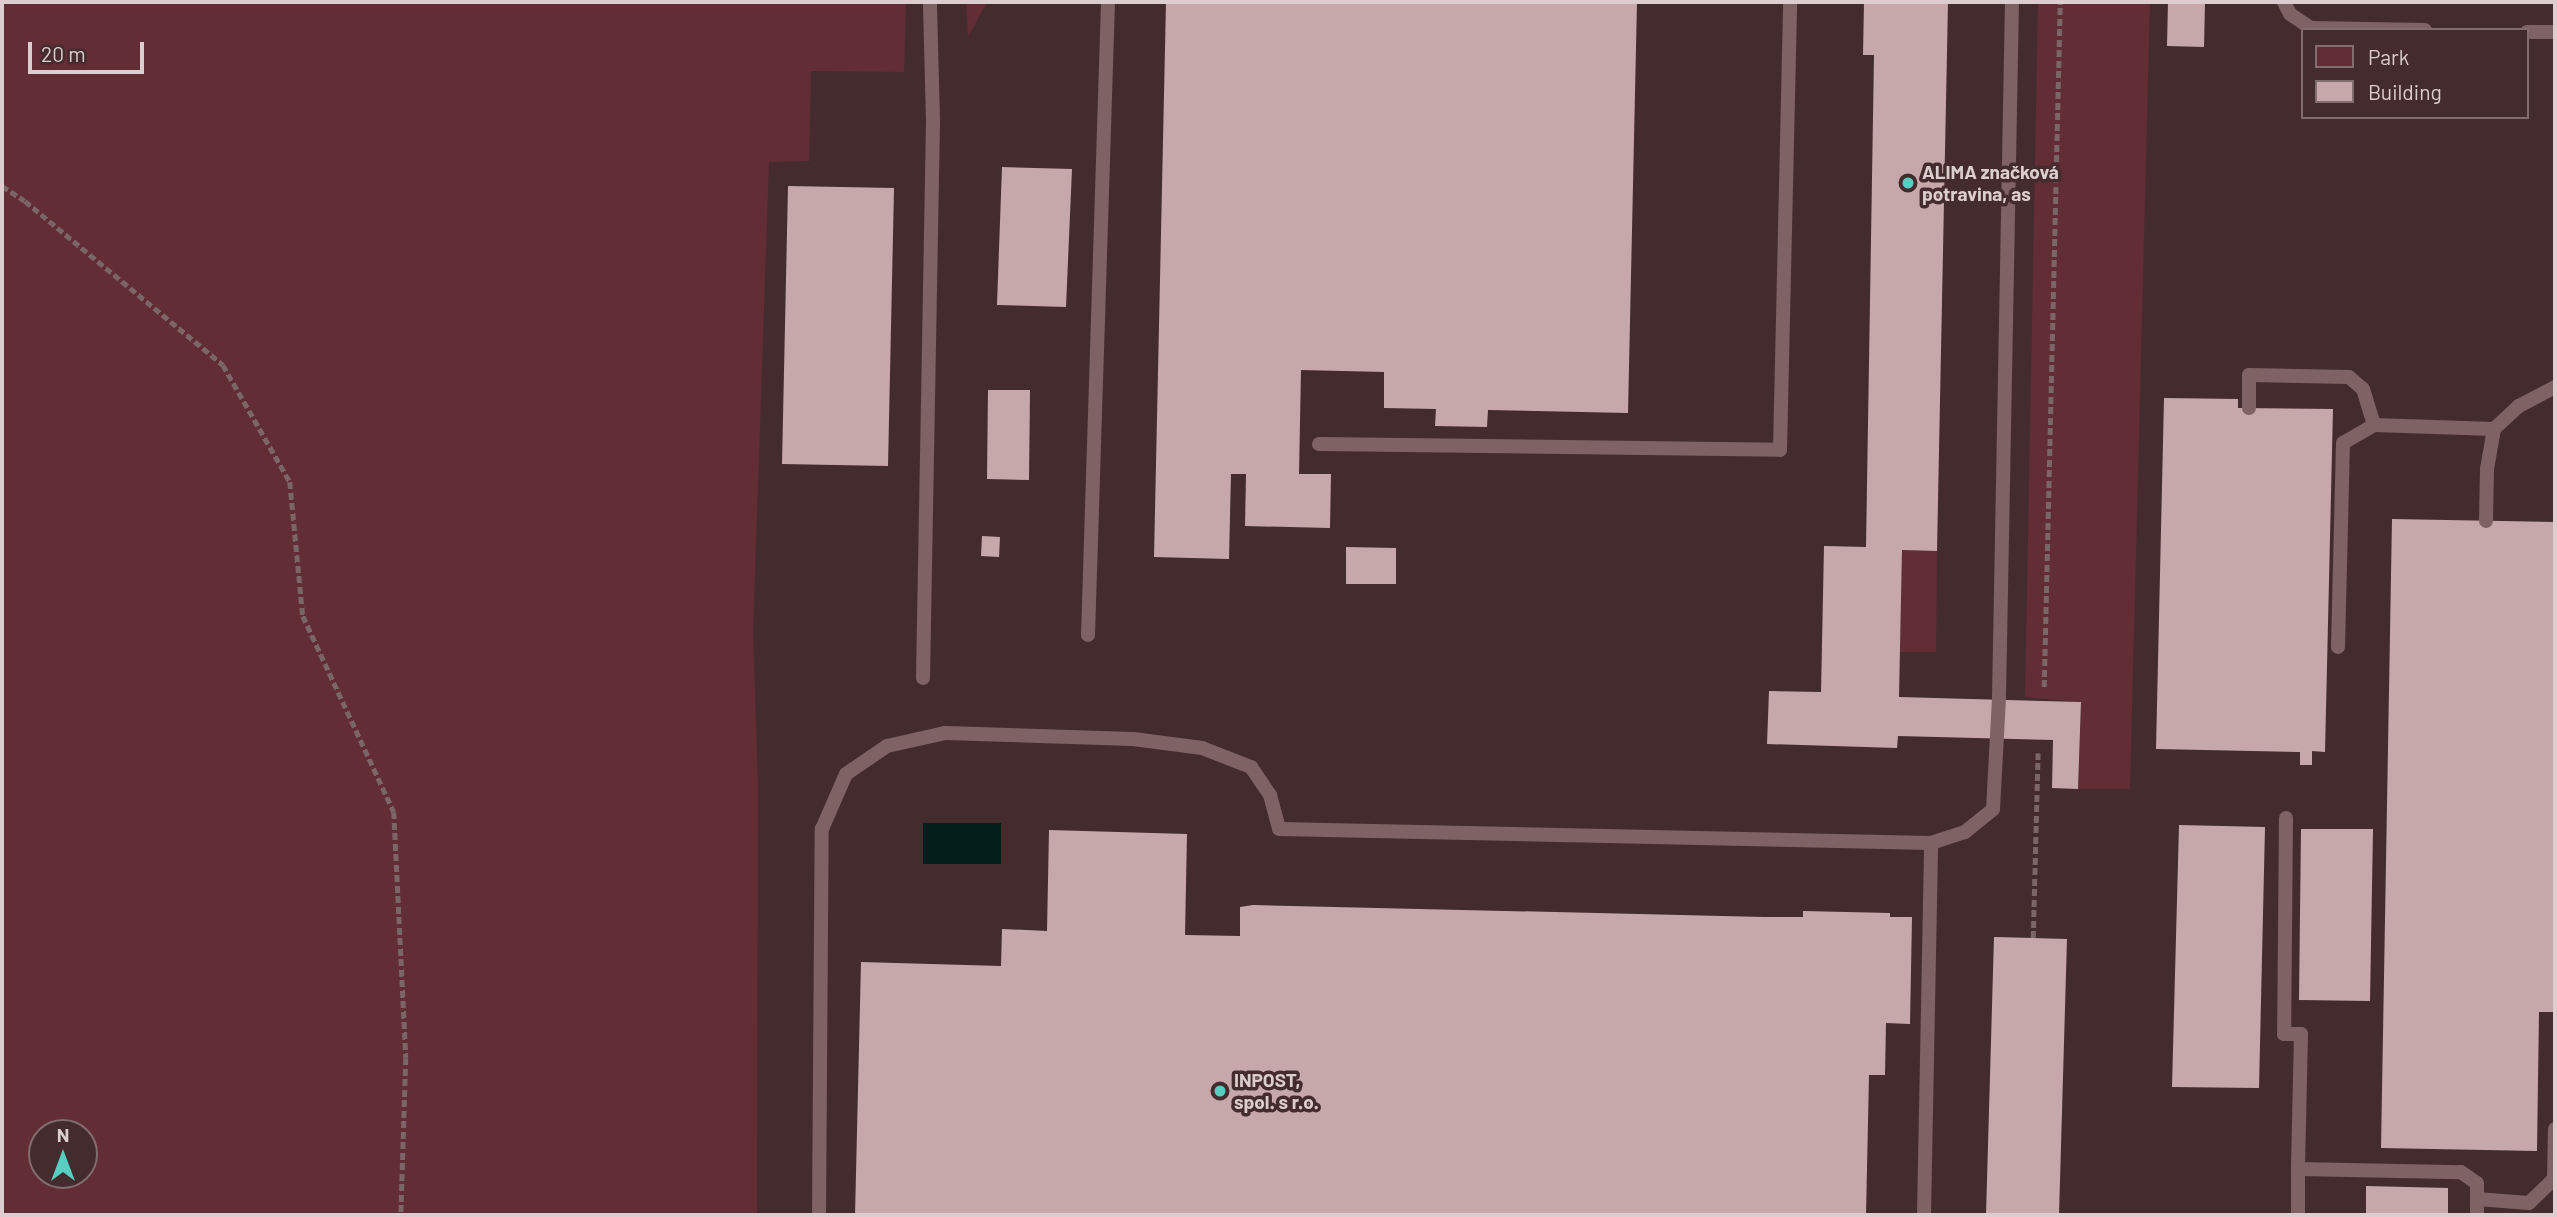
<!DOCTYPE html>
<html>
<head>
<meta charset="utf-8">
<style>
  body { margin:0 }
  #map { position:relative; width:2557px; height:1217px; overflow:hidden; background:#442c2e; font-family:Barlow,sans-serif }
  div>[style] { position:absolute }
  .green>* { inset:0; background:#622d35 }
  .water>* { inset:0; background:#031d1a }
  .building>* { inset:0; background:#c6a8aa }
  .path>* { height:4.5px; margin-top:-2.25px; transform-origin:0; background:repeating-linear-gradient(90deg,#7a6567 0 7px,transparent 0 10.5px) }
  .service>* { height:14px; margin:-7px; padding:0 7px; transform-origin:7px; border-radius:7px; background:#7e6264 }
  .dots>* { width:19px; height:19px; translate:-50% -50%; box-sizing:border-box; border:4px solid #442c2e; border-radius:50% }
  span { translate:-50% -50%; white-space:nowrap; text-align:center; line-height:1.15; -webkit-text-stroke:7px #442c2e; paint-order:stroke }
  .poi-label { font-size:19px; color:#dccdce; font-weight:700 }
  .left { translate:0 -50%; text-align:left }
  .frame { position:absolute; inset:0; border:4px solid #dccdce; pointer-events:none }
  .legend { position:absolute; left:2301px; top:28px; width:228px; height:91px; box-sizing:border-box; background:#442c2e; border:2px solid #816c6e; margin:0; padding:9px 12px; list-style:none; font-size:21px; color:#dccdce }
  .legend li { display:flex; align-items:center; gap:14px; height:35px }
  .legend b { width:35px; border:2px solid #816c6e }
  .north { position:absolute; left:28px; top:1119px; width:70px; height:70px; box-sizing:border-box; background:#442c2e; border:2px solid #816c6e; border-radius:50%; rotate:0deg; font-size:19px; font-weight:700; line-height:28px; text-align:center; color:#dccdce }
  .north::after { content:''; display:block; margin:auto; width:24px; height:32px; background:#57cec1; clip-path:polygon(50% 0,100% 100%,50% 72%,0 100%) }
  .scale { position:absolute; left:28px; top:42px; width:116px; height:32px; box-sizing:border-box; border:4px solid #dccdce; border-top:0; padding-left:9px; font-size:21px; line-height:24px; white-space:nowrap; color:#dccdce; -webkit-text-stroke:5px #442c2e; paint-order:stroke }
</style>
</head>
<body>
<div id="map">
  <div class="green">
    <i style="clip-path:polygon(evenodd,2px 2px,906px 2px,904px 72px,811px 71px,809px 161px,769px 162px,753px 632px,758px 784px,757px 1215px,2px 1215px,2px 2px,42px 1133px,84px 1133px,84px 1175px,42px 1175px,42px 1133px)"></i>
    <i style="clip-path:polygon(966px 2px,987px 2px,968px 37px)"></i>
    <i style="clip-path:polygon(2038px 2px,2150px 2px,2130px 789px,2078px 789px,2081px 702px,2025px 697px)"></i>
    <i style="clip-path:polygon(1902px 550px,1937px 551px,1936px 652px,1900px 652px)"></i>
  </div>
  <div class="water">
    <i style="clip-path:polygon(923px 823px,1001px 823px,1001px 864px,923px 864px)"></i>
  </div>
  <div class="building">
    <i style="clip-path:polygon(1166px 2px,1637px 2px,1628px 413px,1488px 410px,1487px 427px,1435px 426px,1436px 409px,1384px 408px,1384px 372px,1301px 370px,1299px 474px,1331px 474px,1330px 528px,1245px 526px,1246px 474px,1231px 474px,1229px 559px,1154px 557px)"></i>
    <i style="clip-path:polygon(1864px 2px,1948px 2px,1937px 551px,1902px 550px,1899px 697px,2081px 702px,2078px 789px,2052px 788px,2053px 740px,1898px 736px,1897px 748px,1767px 744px,1769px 691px,1821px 692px,1824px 546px,1866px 547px,1874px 55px,1863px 55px)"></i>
    <i style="clip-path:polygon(2168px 2px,2205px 2px,2204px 47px,2167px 46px)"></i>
    <i style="clip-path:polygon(1002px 167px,1072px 169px,1066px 307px,997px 305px)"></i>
    <i style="clip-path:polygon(788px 186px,894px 188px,888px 466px,782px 464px)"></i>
    <i style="clip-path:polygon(988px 390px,1030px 390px,1029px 480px,987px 479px)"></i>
    <i style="clip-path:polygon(2164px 398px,2238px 399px,2238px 408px,2333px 409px,2325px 752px,2312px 751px,2312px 765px,2300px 765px,2300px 752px,2156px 749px)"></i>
    <i style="clip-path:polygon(2392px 519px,2555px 522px,2555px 1012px,2539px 1012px,2537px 1151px,2381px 1148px)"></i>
    <i style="clip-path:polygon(982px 536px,1000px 537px,999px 557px,981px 556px)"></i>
    <i style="clip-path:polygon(1346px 547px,1396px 548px,1396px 584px,1346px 584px)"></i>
    <i style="clip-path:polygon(2179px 825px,2265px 827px,2259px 1088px,2172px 1087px)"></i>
    <i style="clip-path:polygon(2301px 829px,2373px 829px,2370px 1001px,2299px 1000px)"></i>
    <i style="clip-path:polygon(1049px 830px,1187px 834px,1185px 935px,1240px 936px,1240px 907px,1253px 905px,1764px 917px,1803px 917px,1803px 911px,1890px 913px,1890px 917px,1912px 917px,1910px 1024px,1886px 1023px,1885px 1075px,1869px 1075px,1866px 1215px,855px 1215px,861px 962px,1001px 966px,1002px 929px,1047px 931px)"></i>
    <i style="clip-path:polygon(1994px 937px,2067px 939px,2059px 1215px,1986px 1215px)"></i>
    <i style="clip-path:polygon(2366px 1186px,2448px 1188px,2448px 1215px,2366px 1215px)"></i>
  </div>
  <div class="path">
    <i style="left:2px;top:186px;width:27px;rotate:33deg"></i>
    <i style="left:25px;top:201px;width:257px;rotate:39.6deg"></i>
    <i style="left:223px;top:365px;width:135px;rotate:60.2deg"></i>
    <i style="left:290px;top:482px;width:135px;rotate:84.5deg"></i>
    <i style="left:303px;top:616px;width:216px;rotate:65.1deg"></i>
    <i style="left:394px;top:812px;width:246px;rotate:87.2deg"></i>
    <i style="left:406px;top:1058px;width:157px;rotate:91.8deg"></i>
    <i style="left:2044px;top:687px;width:685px;rotate:-88.66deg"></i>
    <i style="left:2033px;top:938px;width:185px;rotate:-88.5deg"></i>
  </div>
  <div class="service">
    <i style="left:2284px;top:2px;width:13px;rotate:63deg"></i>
    <i style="left:2290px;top:14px;width:25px;rotate:34deg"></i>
    <i style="left:2311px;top:28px;width:114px;rotate:1deg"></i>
    <i style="left:2527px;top:32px;width:28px"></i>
    <i style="left:2249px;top:408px;width:33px;rotate:-90deg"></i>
    <i style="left:2249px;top:375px;width:100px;rotate:1.1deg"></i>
    <i style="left:2349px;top:377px;width:18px;rotate:41deg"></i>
    <i style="left:2363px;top:389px;width:38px;rotate:73deg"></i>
    <i style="left:1319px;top:444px;width:461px;rotate:0.7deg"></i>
    <i style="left:1780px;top:450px;width:448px;rotate:-88.7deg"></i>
    <i style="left:2486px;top:521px;width:52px;rotate:-88.9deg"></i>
    <i style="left:2487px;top:469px;width:41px;rotate:-80.1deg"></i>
    <i style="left:1088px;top:635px;width:633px;rotate:-88.19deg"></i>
    <i style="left:2338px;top:647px;width:204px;rotate:-88.6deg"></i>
    <i style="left:2343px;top:443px;width:36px;rotate:-30deg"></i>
    <i style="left:2374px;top:425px;width:120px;rotate:1.9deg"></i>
    <i style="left:2494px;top:429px;width:34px;rotate:-43deg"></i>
    <i style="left:2519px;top:406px;width:41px;rotate:-27.8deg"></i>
    <i style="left:923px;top:678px;width:558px;rotate:-88.97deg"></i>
    <i style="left:933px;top:120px;width:118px;rotate:-91.5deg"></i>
    <i style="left:2286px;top:818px;width:216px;rotate:90.5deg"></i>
    <i style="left:2284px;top:1034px;width:17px"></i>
    <i style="left:2301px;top:1034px;width:135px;rotate:91.3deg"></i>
    <i style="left:819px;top:1215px;width:386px;rotate:-89.6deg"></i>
    <i style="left:822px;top:829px;width:60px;rotate:-66.4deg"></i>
    <i style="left:846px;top:774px;width:50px;rotate:-34.3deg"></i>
    <i style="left:887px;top:746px;width:59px;rotate:-12.6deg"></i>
    <i style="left:945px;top:733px;width:188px;rotate:1.8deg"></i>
    <i style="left:1133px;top:739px;width:70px;rotate:7.4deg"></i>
    <i style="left:1202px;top:748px;width:53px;rotate:21.2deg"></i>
    <i style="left:1251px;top:767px;width:34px;rotate:56deg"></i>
    <i style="left:1270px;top:795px;width:35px;rotate:75deg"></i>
    <i style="left:1279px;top:829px;width:652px;rotate:1.23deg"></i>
    <i style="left:1931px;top:843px;width:36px;rotate:-18deg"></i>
    <i style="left:1965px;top:832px;width:36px;rotate:-39deg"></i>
    <i style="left:1993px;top:809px;width:112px;rotate:-86.9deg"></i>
    <i style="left:1999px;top:697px;width:695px;rotate:-88.93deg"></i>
    <i style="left:1924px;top:1215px;width:372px;rotate:-88.9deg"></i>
    <i style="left:2298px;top:1215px;width:46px;rotate:-90deg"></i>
    <i style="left:2298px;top:1169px;width:163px;rotate:1.1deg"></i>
    <i style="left:2461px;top:1172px;width:19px;rotate:35deg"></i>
    <i style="left:2477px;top:1183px;width:16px;rotate:90deg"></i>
    <i style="left:2477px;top:1215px;width:16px;rotate:-90deg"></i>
    <i style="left:2477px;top:1199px;width:52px;rotate:4.4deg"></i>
    <i style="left:2529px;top:1203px;width:35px;rotate:-44deg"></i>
    <i style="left:2554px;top:1179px;width:50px;rotate:-88.9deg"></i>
  </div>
  <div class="dots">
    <i style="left:1908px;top:183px;background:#57cec1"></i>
    <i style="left:1220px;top:1091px;background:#57cec1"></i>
  </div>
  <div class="poi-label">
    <span class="left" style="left:1922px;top:183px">ALIMA značková<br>potravina, as</span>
    <span class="left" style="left:1234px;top:1091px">INPOST,<br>spol. s r.o.</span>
  </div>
  <div class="frame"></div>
  <ul class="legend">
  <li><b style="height:19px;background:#622d35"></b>Park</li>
  <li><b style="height:19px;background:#c6a8aa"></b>Building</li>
  </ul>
  <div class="north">N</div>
  <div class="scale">20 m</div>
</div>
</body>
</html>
